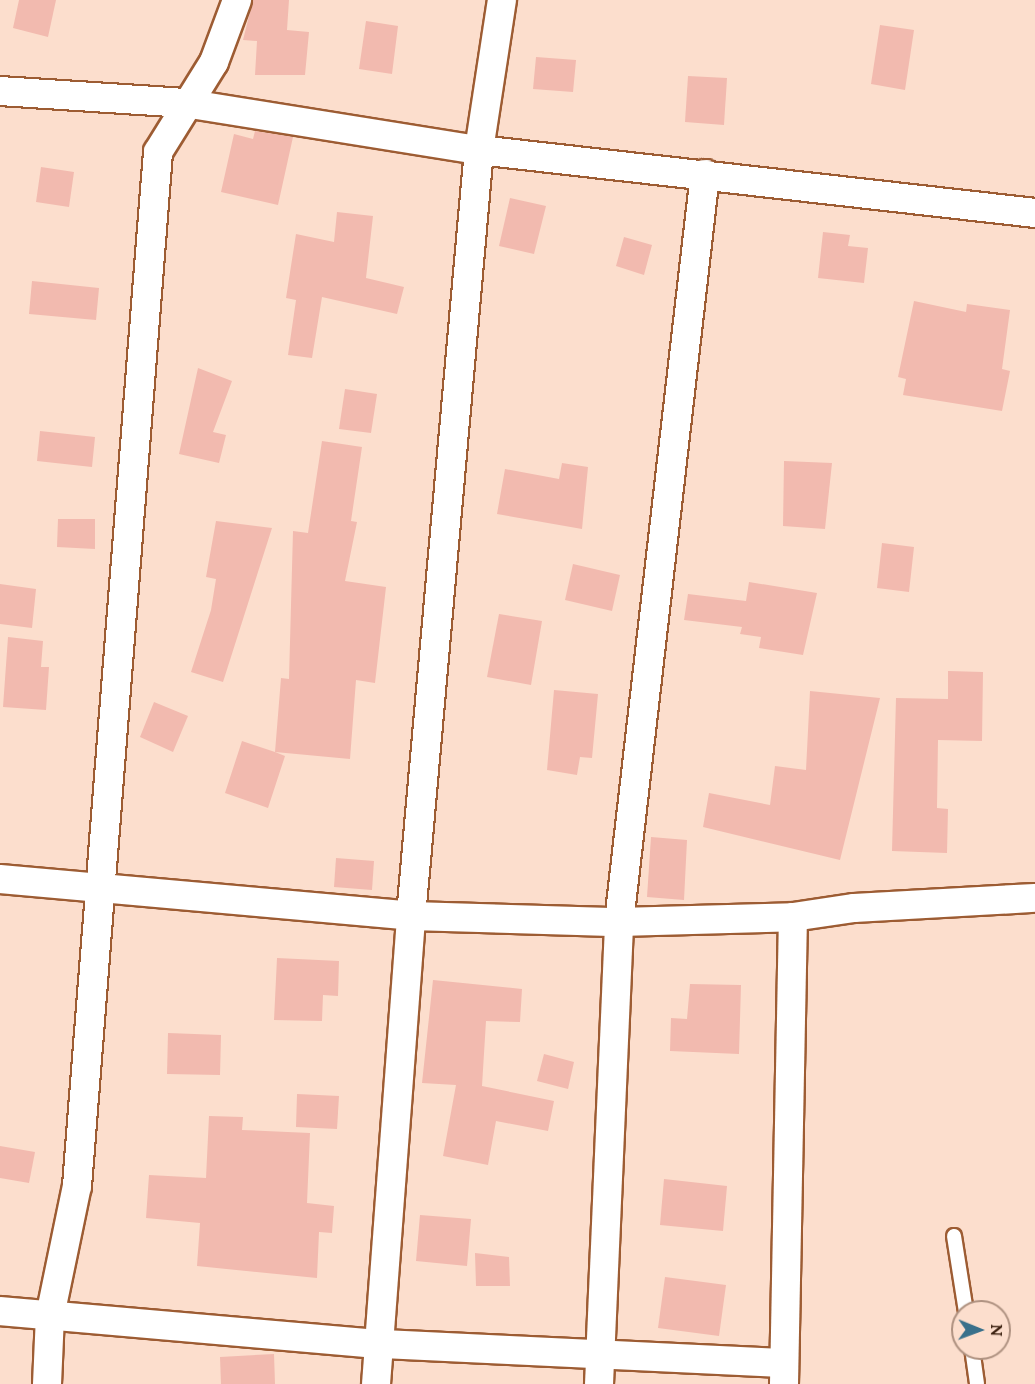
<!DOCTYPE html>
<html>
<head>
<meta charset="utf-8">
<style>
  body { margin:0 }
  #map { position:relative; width:1035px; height:1384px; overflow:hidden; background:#fcdecd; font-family:Lora,serif }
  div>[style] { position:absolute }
  .building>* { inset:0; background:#f2baaf }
  .roads { filter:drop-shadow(2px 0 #9d5c33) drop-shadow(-2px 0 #9d5c33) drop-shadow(0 2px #9d5c33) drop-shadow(0 -2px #9d5c33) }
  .service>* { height:14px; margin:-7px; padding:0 7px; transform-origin:7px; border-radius:7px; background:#fff }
  .minor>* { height:28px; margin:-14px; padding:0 14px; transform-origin:14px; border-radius:14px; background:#fff }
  span { translate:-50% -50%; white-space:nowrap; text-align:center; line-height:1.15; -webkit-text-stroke:6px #fcdecd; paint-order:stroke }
  .north { position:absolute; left:951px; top:1300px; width:60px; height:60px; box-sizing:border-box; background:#fcdecd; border:2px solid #af9281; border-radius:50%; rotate:91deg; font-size:16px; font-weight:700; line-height:24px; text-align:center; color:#3b200f }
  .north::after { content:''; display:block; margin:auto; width:21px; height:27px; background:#39708b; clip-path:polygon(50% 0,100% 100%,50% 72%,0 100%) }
</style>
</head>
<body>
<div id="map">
  <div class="building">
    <i style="clip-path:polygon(19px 0,56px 0,48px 37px,13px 28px)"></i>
    <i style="clip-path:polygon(253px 0,289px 0,287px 30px,309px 32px,305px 75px,255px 75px,257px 41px,243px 40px)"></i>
    <i style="clip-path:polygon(366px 21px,398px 26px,392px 74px,359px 69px)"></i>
    <i style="clip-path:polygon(880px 25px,914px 30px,905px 90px,871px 84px)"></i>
    <i style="clip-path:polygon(536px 57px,576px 60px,573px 92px,533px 89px)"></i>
    <i style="clip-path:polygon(688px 76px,727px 78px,724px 125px,685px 122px)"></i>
    <i style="clip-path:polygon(255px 131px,293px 137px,278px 205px,221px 192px,234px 134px,253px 139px)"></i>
    <i style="clip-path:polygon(41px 167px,74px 172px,69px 207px,36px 202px)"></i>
    <i style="clip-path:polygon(510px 198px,546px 206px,534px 254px,499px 246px)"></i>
    <i style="clip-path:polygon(337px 212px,373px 216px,366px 278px,404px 287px,397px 314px,322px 297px,312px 358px,288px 355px,296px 300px,286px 298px,296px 234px,334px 242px)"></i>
    <i style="clip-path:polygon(823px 232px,850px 235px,848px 246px,868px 248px,864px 283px,818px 278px)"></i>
    <i style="clip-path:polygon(624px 237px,652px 245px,644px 275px,616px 266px)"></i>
    <i style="clip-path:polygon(32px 281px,99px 288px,96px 320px,29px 314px)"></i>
    <i style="clip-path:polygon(914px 301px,966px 312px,967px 304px,1010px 310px,1002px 369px,1010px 371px,1002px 411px,903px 395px,906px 379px,898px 377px)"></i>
    <i style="clip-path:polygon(198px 368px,232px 381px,213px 432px,226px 435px,219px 463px,179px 454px)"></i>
    <i style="clip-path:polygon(345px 389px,377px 394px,371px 433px,339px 429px)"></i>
    <i style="clip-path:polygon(40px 431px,95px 437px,92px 467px,37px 461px)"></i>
    <i style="clip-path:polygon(322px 441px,362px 447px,351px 521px,357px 522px,345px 581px,386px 587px,375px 683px,356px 680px,350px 759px,275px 752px,285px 756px,268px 808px,225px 793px,242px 741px,275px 752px,281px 678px,289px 679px,293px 531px,308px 533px)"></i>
    <i style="clip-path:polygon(784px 461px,832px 463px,825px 529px,783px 526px)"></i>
    <i style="clip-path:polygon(562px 463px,588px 467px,582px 529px,497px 514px,505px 469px,559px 479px)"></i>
    <i style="clip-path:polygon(58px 519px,95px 519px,95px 549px,57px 547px)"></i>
    <i style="clip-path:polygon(216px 521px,272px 528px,223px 682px,191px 672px,211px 610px,216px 579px,206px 577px)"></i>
    <i style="clip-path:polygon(882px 543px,914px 547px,909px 592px,877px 588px)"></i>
    <i style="clip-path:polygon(573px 564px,620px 575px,612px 611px,565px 600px)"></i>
    <i style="clip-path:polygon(749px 582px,817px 593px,803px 655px,759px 648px,761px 637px,740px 634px,742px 627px,684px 620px,688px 594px,746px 601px)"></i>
    <i style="clip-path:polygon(0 584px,36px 589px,32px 628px,0 624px)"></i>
    <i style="clip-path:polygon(499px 614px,542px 621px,531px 685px,487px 677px)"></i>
    <i style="clip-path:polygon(8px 637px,43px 641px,41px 667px,49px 667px,46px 710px,3px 707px)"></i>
    <i style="clip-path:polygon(948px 671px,983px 672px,982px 741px,938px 740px,937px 808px,948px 809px,947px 853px,892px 851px,896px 698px,948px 699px)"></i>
    <i style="clip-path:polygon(554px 690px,598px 694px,592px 758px,580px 757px,577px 775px,547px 770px)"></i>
    <i style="clip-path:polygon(810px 691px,880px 698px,840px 860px,703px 827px,709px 793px,770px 805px,775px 766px,806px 770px)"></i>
    <i style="clip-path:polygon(154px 702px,188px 716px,173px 752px,140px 737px)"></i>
    <i style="clip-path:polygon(651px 837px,687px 840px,684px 900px,647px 897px)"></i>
    <i style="clip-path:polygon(336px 858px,374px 861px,372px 890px,334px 887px)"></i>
    <i style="clip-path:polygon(277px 958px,339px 961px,338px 996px,323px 995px,322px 1021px,274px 1020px)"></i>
    <i style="clip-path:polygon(433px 980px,522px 989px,520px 1022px,486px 1021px,482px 1086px,554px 1101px,548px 1131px,496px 1121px,488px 1165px,443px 1156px,456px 1085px,422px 1083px)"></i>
    <i style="clip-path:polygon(690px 984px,741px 985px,739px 1054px,670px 1051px,671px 1018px,687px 1019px)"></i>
    <i style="clip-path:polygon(168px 1033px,221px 1035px,220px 1075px,167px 1074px)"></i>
    <i style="clip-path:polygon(544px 1054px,574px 1062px,568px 1089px,537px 1081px)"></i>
    <i style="clip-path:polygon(297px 1094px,339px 1096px,337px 1129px,296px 1127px)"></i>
    <i style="clip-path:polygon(209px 1116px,243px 1117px,242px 1130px,310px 1133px,307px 1203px,334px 1206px,332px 1233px,319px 1232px,317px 1278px,197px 1266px,200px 1223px,146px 1218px,149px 1175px,206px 1178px)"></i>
    <i style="clip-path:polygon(0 1146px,35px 1152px,29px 1183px,0 1178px)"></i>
    <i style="clip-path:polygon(664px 1179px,727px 1186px,723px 1231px,660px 1225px)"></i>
    <i style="clip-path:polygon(420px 1215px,471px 1219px,467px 1266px,416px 1261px)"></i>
    <i style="clip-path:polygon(475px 1253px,509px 1257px,510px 1286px,476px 1286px)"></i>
    <i style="clip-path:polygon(665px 1277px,726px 1285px,719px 1336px,658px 1328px)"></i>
    <i style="clip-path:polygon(274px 1354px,275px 1384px,221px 1384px,220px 1357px)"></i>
  </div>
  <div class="roads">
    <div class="service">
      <i style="left:954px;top:1236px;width:77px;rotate:81deg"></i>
      <i style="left:972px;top:1348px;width:36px;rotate:82deg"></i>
    </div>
    <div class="minor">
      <i style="left:0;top:91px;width:184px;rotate:3.7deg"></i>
      <i style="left:184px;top:103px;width:299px;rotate:9.1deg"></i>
      <i style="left:479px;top:150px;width:560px;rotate:6.46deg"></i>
      <i style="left:0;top:879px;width:413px;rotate:5.1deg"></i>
      <i style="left:411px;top:916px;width:208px;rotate:1.7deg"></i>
      <i style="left:619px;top:922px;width:174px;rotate:-1.6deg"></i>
      <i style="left:793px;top:917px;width:62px;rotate:-8.4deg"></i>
      <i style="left:854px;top:908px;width:181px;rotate:-3.2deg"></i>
      <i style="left:0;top:1311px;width:382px;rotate:5deg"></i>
      <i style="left:381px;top:1344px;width:403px;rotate:2.7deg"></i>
      <i style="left:47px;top:1384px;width:68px;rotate:-87.5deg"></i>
      <i style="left:50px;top:1316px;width:133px;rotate:-78.3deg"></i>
      <i style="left:77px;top:1186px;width:1037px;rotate:-85.52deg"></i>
      <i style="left:158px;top:152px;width:106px;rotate:-58.1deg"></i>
      <i style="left:214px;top:62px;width:66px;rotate:-69.6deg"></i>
      <i style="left:376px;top:1384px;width:469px;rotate:-85.7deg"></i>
      <i style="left:411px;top:916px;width:769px;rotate:-84.93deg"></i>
      <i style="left:479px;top:150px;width:152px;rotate:-81.3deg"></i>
      <i style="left:599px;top:1384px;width:462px;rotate:-87.5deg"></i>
      <i style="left:619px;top:922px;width:753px;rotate:-83.44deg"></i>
      <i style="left:784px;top:1384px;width:467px;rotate:-88.9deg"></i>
    </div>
  </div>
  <div class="north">N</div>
</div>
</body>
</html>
